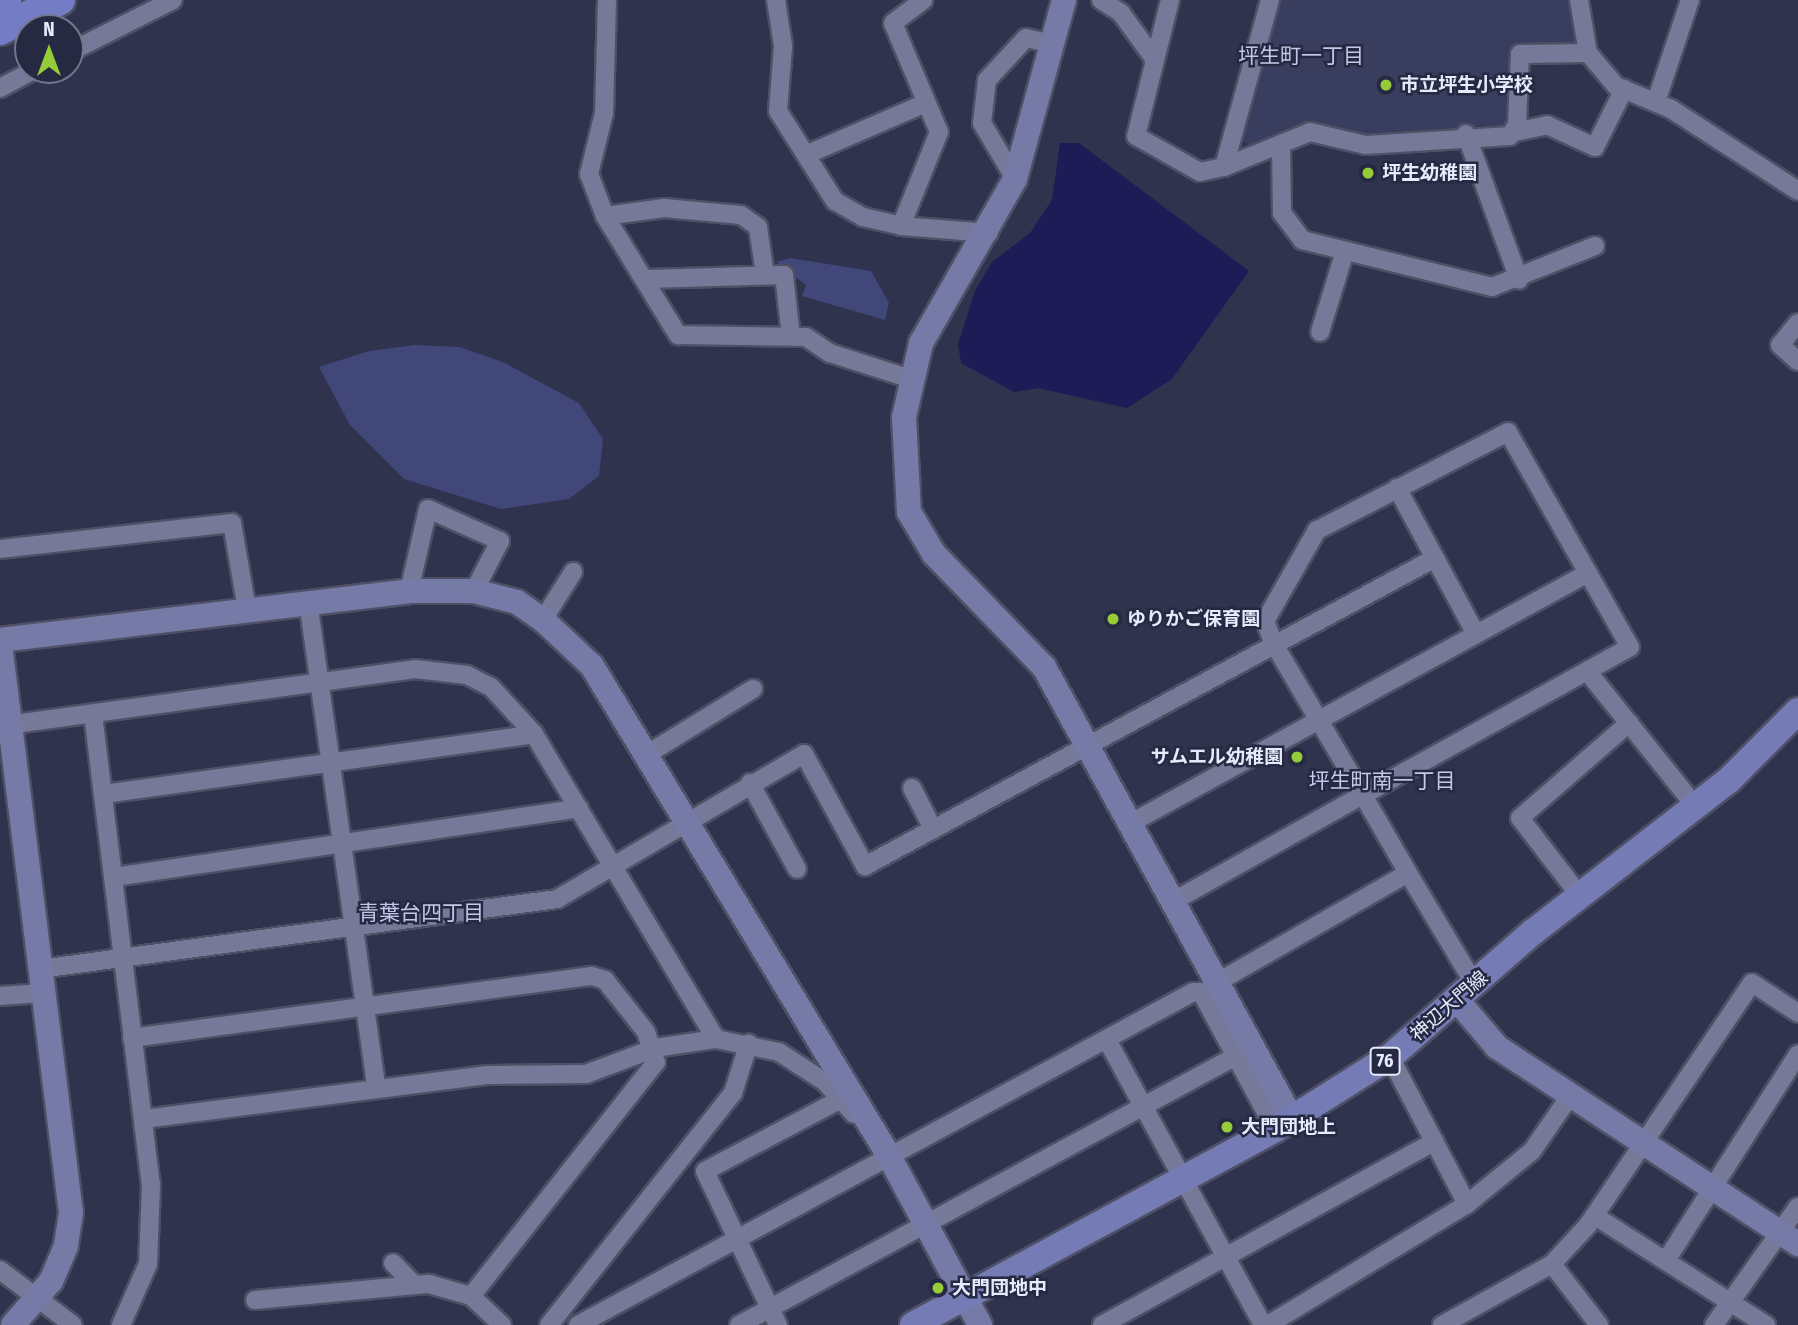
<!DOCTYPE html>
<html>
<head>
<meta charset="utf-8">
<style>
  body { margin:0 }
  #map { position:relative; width:1798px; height:1325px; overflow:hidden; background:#2f334d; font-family:"Fira Sans Condensed","Noto Sans JP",sans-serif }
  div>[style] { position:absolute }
  .built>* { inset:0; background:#3a3e5e }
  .green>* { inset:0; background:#42477a }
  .water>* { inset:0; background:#1d1c56 }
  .roads { filter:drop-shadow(2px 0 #4e5066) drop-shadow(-2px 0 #4e5066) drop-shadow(0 2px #4e5066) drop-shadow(0 -2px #4e5066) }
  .street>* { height:18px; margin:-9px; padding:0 9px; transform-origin:9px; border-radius:9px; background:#767a98 }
  .secondary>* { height:24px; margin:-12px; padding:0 12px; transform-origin:12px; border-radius:12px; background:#757ba6 }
  .primary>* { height:26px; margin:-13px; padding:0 13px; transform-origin:13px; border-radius:13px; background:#757bb4 }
  .highway>* { height:30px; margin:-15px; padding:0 15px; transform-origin:15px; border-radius:15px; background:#747cc6 }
  .dots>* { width:19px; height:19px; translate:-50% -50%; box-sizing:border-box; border:4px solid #262942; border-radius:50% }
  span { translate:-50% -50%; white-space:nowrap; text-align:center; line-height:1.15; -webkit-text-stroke:5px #262942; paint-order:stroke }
  .shield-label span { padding:2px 5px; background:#262942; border:2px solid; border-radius:5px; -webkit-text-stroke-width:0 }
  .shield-label { font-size:18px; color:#e7eafb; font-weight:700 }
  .poi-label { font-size:19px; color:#e7eafb; font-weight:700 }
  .left { translate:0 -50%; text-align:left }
  .right { translate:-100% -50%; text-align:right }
  .street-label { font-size:19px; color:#e7eafb }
  .neighbourhood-label { font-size:21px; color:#c3c8e9 }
  .north { position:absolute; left:14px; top:14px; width:70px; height:70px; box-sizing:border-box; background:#262942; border:2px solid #73768c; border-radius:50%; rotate:0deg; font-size:19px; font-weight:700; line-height:28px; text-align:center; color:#e7eafb }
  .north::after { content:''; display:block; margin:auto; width:24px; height:32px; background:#96cc3a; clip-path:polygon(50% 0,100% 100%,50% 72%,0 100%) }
</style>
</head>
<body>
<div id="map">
  <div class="built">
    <i style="clip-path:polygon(1279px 0,1574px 0,1581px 19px,1578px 47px,1515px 46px,1514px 122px,1508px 129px,1481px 125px,1434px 137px,1366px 137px,1302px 124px,1253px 147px,1243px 141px)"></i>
  </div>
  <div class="green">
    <i style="clip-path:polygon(790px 258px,871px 271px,889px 303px,885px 320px,802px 296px,806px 285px,776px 262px)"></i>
    <i style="clip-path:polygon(415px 345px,459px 347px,503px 362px,579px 403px,603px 439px,599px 476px,569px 499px,501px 509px,404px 479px,350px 425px,319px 367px,369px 351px)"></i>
  </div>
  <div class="water">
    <i style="clip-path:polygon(1060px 143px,1079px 143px,1249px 271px,1172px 379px,1127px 408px,1038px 388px,1014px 392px,961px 363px,958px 344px,975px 291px,992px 262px,1030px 233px,1052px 200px)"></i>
  </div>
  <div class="roads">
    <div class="street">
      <i style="left:607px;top:0;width:113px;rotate:91.5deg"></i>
      <i style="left:604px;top:113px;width:63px;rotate:103.8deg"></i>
      <i style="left:589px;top:174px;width:45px;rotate:69.1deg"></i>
      <i style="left:605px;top:216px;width:140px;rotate:58.5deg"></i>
      <i style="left:678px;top:335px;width:128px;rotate:0.9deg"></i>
      <i style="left:806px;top:337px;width:29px;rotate:34deg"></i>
      <i style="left:830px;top:353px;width:85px;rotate:17.8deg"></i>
      <i style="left:776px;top:0;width:47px;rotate:81.3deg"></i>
      <i style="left:783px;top:46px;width:65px;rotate:94.4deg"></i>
      <i style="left:778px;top:111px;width:107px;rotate:57.7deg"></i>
      <i style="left:835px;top:201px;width:32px;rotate:30deg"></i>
      <i style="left:863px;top:217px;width:39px;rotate:13deg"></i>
      <i style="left:901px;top:226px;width:88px;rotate:4.5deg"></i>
      <i style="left:1101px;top:0;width:24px;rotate:33deg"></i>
      <i style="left:1121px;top:13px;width:54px;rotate:54deg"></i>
      <i style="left:1170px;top:0;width:140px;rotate:104deg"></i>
      <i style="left:1136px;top:136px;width:73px;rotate:29.4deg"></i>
      <i style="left:1200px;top:172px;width:25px;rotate:-12deg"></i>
      <i style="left:1224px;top:167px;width:173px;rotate:-74.6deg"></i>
      <i style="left:1579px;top:0;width:54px;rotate:80.4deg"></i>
      <i style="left:1588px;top:53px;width:43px;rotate:49.7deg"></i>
      <i style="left:1616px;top:86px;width:60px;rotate:22.7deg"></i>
      <i style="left:1671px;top:109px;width:151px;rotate:32.8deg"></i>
      <i style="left:70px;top:52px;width:115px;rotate:-26.8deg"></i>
      <i style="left:0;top:88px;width:38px;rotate:-28deg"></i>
      <i style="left:1656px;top:102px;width:108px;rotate:-71.6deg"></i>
      <i style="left:1515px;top:132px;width:33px;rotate:-12deg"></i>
      <i style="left:1547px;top:125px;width:53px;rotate:24.6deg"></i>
      <i style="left:1595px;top:147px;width:65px;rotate:-63.4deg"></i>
      <i style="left:1466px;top:134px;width:155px;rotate:70deg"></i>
      <i style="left:1281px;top:144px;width:69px;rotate:89.2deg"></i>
      <i style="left:1282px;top:213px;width:34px;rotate:53deg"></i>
      <i style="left:1302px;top:240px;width:196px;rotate:13.9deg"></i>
      <i style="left:1492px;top:287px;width:111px;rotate:-21.7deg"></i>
      <i style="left:808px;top:154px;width:129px;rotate:-23.4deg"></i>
      <i style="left:1224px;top:167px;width:93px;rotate:-22.1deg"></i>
      <i style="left:1310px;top:132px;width:57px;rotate:13.1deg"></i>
      <i style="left:1366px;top:145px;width:144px;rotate:-3.6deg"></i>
      <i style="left:1510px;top:136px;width:13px;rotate:-58deg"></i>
      <i style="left:1517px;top:125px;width:71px;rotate:-87.6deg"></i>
      <i style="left:1520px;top:54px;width:68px;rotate:-0.8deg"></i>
      <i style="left:1015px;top:179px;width:65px;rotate:-120.5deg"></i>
      <i style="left:982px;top:123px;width:43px;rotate:-83.4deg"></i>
      <i style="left:987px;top:80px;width:57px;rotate:-47.1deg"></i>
      <i style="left:1026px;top:38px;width:28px;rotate:13deg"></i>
      <i style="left:605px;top:216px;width:60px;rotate:-7.7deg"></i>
      <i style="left:664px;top:208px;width:77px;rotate:5.2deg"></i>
      <i style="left:741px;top:215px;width:21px;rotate:35deg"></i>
      <i style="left:758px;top:227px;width:49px;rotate:81.7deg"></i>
      <i style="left:901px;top:226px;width:101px;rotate:-68deg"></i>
      <i style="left:939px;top:132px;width:118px;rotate:-112.9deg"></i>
      <i style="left:893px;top:23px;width:38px;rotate:-37deg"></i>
      <i style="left:646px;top:279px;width:138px;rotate:-1.7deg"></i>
      <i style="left:784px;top:275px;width:61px;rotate:83.5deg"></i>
      <i style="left:1798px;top:323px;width:28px;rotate:129deg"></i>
      <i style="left:1780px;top:345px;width:24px;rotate:42deg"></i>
      <i style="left:1320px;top:332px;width:85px;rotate:-72.8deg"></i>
      <i style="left:1397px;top:488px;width:166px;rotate:61.6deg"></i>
      <i style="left:0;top:549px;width:233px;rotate:-6.4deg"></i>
      <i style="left:232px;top:523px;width:88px;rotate:80.2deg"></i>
      <i style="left:409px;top:591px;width:84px;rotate:-77deg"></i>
      <i style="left:428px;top:509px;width:79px;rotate:24deg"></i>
      <i style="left:500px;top:541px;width:56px;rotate:117.5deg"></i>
      <i style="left:308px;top:601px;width:491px;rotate:82deg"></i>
      <i style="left:543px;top:620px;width:57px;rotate:-58deg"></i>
      <i style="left:1587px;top:671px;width:174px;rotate:51.3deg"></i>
      <i style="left:93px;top:714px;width:474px;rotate:83deg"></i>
      <i style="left:151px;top:1184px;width:80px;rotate:92.1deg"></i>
      <i style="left:148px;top:1264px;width:67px;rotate:113.9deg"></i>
      <i style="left:0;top:726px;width:419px;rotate:-7.8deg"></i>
      <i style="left:415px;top:669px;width:52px;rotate:6.6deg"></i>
      <i style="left:467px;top:675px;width:27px;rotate:27deg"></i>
      <i style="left:491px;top:687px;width:64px;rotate:47.5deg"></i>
      <i style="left:534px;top:734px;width:355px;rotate:59.2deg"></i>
      <i style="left:646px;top:755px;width:126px;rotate:-31.7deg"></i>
      <i style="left:750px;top:783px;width:98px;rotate:61.3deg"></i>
      <i style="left:912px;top:788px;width:46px;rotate:62.9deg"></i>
      <i style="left:104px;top:794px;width:434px;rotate:-7.9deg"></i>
      <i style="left:1129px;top:824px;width:523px;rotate:-28.67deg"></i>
      <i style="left:114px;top:877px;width:470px;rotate:-8.4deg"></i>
      <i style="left:1580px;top:896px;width:98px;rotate:-127.6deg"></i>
      <i style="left:1520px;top:818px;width:145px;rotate:-41.1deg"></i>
      <i style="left:1172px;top:902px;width:219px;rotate:-29.3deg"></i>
      <i style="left:1363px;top:795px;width:305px;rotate:-29deg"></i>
      <i style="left:1630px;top:647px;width:247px;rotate:-119.6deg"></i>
      <i style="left:1508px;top:432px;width:215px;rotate:152.8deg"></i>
      <i style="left:1317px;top:530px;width:105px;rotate:119.7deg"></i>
      <i style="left:1265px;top:621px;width:25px;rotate:69deg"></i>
      <i style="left:1274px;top:644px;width:175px;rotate:59.5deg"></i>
      <i style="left:1363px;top:795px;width:90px;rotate:60deg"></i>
      <i style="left:1408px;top:873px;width:131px;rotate:59.1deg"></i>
      <i style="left:40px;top:969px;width:522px;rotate:-7.71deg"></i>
      <i style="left:557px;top:899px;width:286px;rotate:-30.4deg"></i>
      <i style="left:804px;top:754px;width:128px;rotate:61.4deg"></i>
      <i style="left:865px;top:866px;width:648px;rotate:-28.38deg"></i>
      <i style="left:1216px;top:983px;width:221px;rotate:-29.8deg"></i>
      <i style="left:0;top:996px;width:43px;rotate:-4deg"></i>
      <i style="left:132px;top:1038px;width:464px;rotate:-7.7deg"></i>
      <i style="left:592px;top:976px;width:14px;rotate:17deg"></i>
      <i style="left:605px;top:980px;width:66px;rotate:51.7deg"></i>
      <i style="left:646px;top:1032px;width:32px;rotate:72deg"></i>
      <i style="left:656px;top:1062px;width:298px;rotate:128.3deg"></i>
      <i style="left:1107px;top:1040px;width:325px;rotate:61.3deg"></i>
      <i style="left:1390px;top:1057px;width:166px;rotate:62.4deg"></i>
      <i style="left:144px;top:1119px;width:346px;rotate:-7.3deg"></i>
      <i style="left:487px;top:1075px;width:99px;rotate:-0.6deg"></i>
      <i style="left:586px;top:1074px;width:74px;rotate:-20.6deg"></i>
      <i style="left:655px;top:1048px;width:62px;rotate:-8.4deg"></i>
      <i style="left:716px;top:1039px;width:64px;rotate:11.7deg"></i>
      <i style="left:779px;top:1052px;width:55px;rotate:33.1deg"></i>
      <i style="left:825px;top:1082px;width:43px;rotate:47.8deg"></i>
      <i style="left:1595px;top:1216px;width:203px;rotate:32.5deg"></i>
      <i style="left:1667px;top:1259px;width:243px;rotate:-57.4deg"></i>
      <i style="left:393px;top:1263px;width:29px;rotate:46deg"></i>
      <i style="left:1552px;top:1264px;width:77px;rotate:52.4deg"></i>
      <i style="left:0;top:1270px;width:91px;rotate:37deg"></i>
      <i style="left:255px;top:1300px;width:175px;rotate:-5.3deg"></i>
      <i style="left:429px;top:1284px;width:44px;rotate:15.9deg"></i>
      <i style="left:471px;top:1296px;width:42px;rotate:43.1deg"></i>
      <i style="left:549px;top:1325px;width:296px;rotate:-51.6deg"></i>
      <i style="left:733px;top:1093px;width:52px;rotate:-72.3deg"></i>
      <i style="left:578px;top:1325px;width:699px;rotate:-28.43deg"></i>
      <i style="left:1193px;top:992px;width:8px"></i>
      <i style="left:1201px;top:992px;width:156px;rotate:61.6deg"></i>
      <i style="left:739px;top:1325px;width:565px;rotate:-28.42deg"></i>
      <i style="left:778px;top:1325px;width:170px;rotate:-115.4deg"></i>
      <i style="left:705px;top:1171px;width:154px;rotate:-27.9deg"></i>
      <i style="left:1102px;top:1325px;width:380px;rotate:-28.9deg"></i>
      <i style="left:1268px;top:1325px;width:233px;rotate:-31.3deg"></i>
      <i style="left:1467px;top:1204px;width:84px;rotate:-39.2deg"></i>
      <i style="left:1532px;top:1151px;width:67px;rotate:-55.4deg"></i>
      <i style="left:1442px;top:1325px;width:126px;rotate:-29deg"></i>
      <i style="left:1552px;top:1264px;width:53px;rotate:-47.3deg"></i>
      <i style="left:1588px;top:1225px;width:292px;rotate:-55.9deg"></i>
      <i style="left:1752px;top:983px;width:55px;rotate:33.1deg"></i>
      <i style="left:1714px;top:1325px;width:145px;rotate:-54.6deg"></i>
    </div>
    <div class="secondary">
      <i style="left:1064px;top:0;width:186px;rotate:105.3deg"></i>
      <i style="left:1015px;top:179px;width:189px;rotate:119.8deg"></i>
      <i style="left:921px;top:343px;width:76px;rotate:102.9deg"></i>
      <i style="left:904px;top:417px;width:95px;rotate:87deg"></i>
      <i style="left:909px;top:512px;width:49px;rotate:59.2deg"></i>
      <i style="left:934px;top:554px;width:158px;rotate:45.8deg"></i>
      <i style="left:1044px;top:667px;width:516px;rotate:61.25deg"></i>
      <i style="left:0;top:640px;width:412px;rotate:-6.8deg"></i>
      <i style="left:409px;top:591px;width:65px"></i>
      <i style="left:474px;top:591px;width:44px;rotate:14.3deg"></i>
      <i style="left:517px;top:602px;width:32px;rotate:35deg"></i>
      <i style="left:543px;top:620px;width:67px;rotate:43.2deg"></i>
      <i style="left:592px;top:666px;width:573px;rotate:58.78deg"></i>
      <i style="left:889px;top:1156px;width:192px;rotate:61.7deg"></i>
      <i style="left:0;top:644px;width:573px;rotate:82.89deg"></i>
      <i style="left:71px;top:1213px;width:33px;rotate:99deg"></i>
      <i style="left:66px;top:1246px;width:38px;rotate:113deg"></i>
      <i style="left:51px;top:1281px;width:58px;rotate:130.8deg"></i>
      <i style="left:1457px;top:1000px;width:62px;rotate:49.6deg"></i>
      <i style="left:1497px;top:1047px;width:360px;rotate:33.2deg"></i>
    </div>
    <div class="primary">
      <i style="left:913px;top:1325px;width:412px;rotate:-28.4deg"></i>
      <i style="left:1275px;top:1129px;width:136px;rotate:-32.1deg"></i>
      <i style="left:1390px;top:1057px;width:190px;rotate:-41.2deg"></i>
      <i style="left:1533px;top:932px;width:247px;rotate:-37.8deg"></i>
      <i style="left:1728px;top:781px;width:99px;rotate:-45deg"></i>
    </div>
    <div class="highway">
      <i style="left:0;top:3px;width:7px;rotate:-27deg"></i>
      <i style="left:0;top:30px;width:67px;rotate:-26.6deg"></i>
    </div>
  </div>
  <div class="dots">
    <i style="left:1386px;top:85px;background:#96cc3a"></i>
    <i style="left:1368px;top:173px;background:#96cc3a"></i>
    <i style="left:1113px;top:619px;background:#96cc3a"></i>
    <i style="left:1297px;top:757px;background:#96cc3a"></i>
    <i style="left:1227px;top:1127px;background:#96cc3a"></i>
    <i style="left:938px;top:1288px;background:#96cc3a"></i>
  </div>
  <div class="shield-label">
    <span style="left:1385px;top:1061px">76</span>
  </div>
  <div class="poi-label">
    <span class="left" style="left:1400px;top:85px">市立坪生小学校</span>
    <span class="left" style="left:1382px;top:173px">坪生幼稚園</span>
    <span class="left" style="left:1127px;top:619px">ゆりかご保育園</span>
    <span class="right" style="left:1283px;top:757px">サムエル幼稚園</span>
    <span class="left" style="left:1241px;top:1127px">大門団地上</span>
    <span class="left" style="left:952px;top:1288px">大門団地中</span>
  </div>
  <div class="street-label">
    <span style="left:1449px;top:1006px;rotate:-41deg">神辺大門線</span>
  </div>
  <div class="neighbourhood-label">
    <span style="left:1301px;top:56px">坪生町一丁目</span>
    <span style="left:1382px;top:781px">坪生町南一丁目</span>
    <span style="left:421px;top:913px">青葉台四丁目</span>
  </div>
  <div class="north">N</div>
</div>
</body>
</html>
